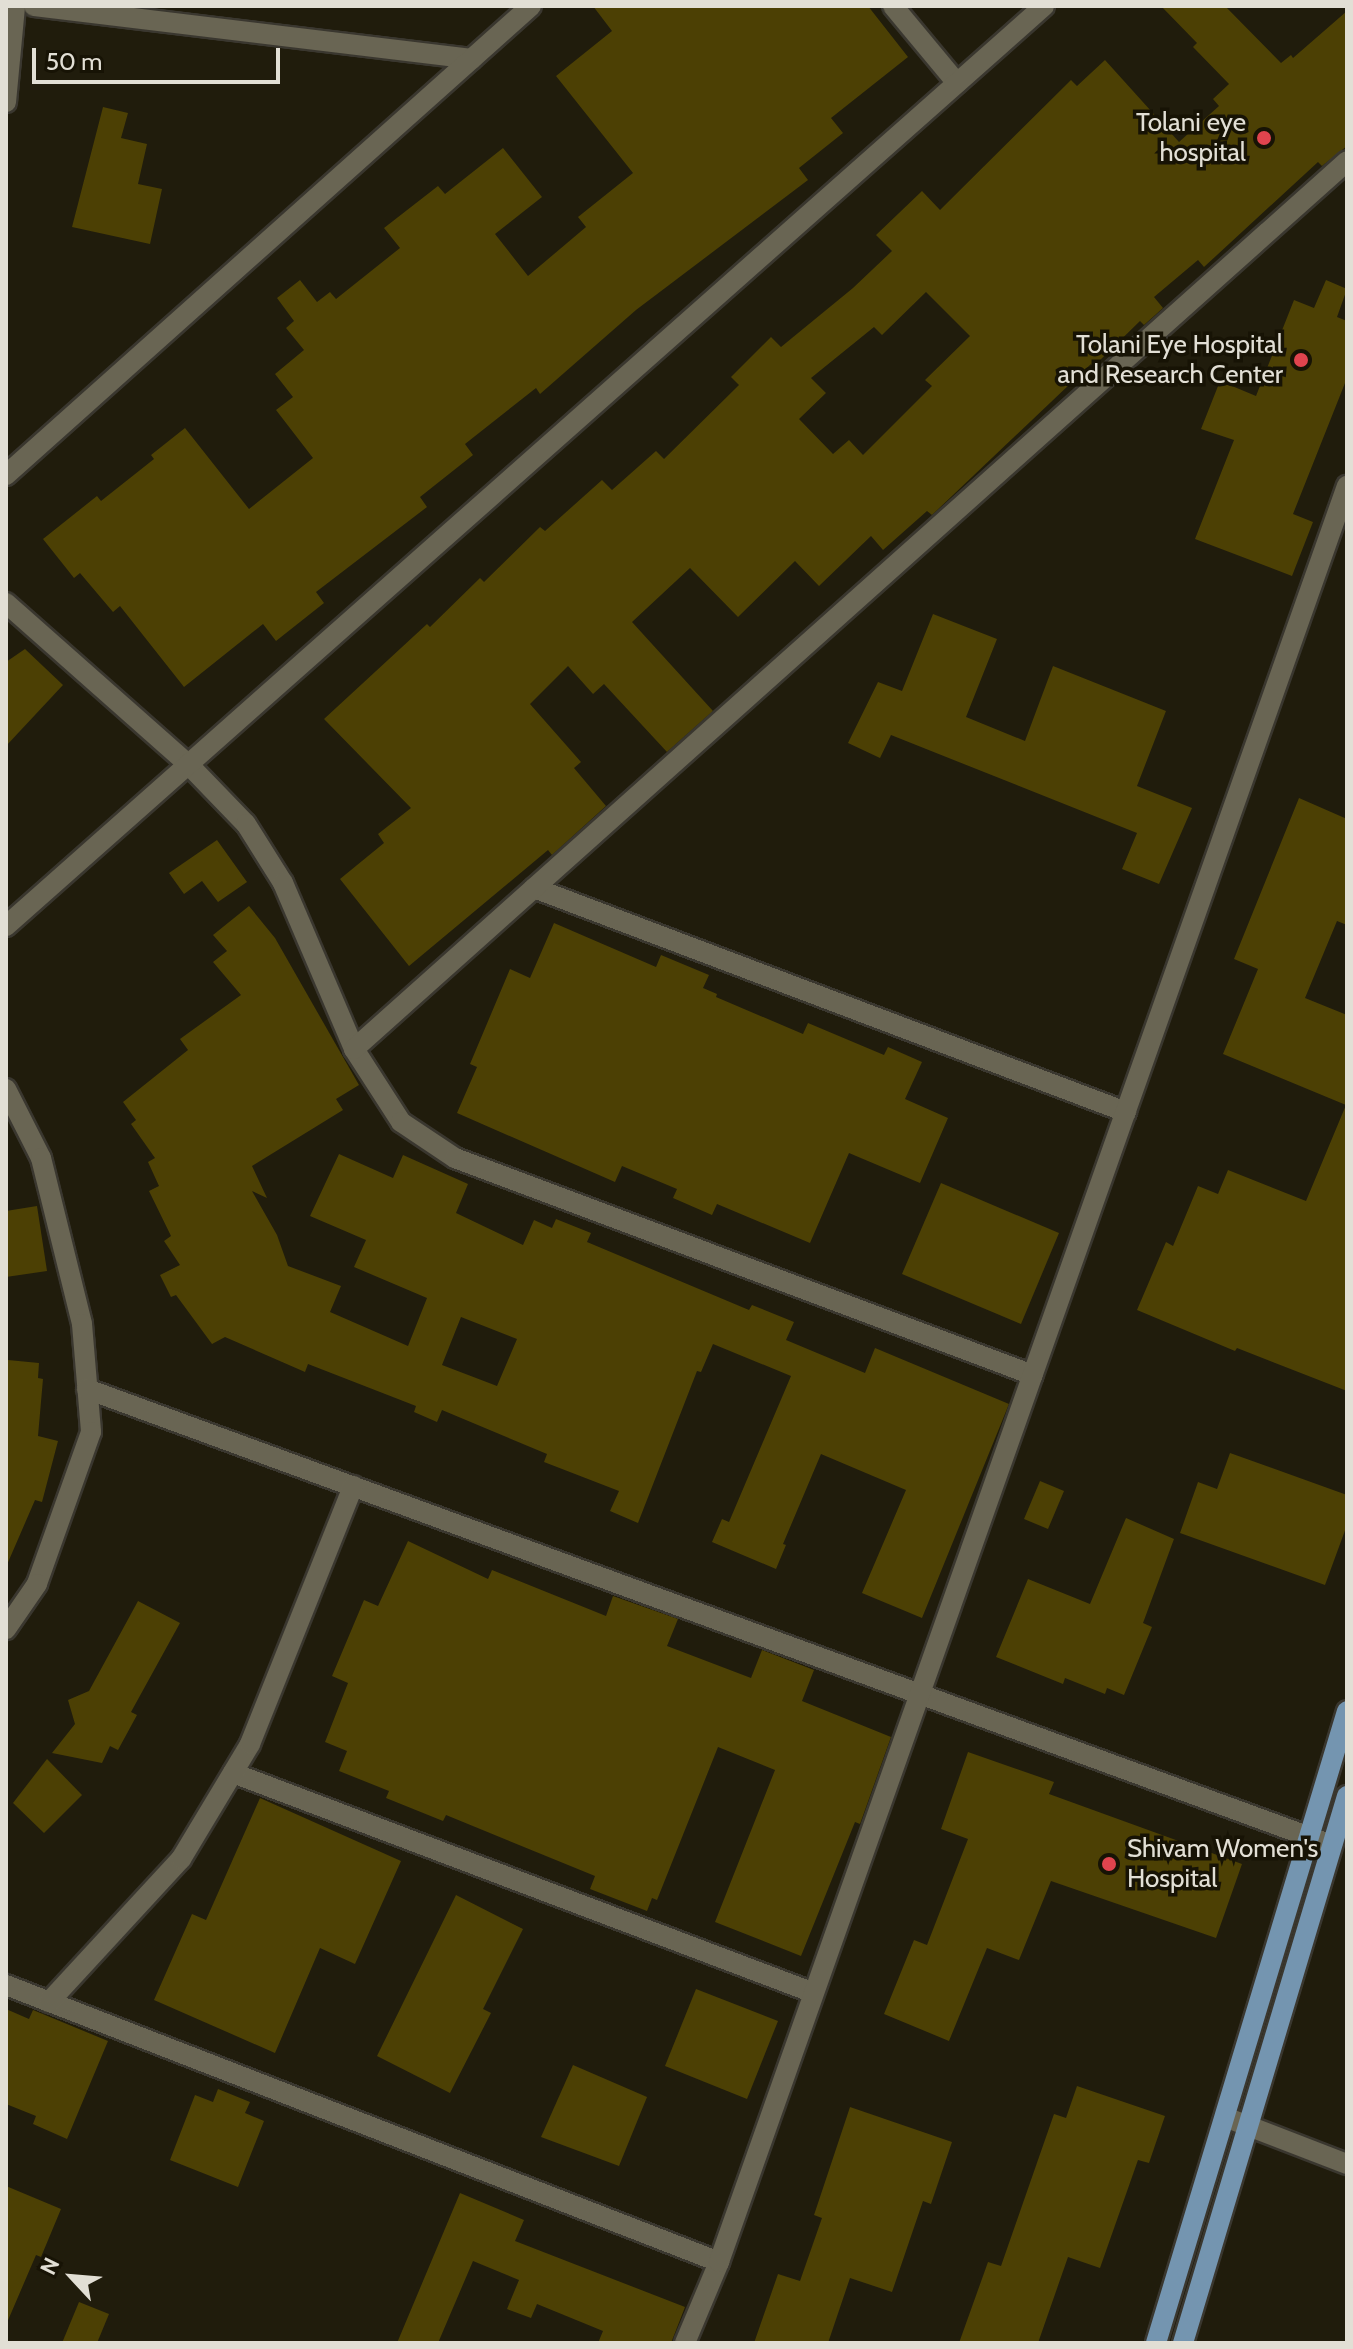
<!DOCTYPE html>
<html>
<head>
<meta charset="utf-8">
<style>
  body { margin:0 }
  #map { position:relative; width:1353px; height:2349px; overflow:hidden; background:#201c0c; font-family:Cabin,sans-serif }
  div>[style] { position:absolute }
  .building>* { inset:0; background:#4c4004 }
  .roads { filter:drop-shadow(2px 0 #3a372f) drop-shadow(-2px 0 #3a372f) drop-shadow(0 2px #3a372f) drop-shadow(0 -2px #3a372f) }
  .minor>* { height:20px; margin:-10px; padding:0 10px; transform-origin:10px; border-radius:10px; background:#696553 }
  .major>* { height:20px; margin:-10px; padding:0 10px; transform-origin:10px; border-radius:10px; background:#7495b0 }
  .dots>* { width:22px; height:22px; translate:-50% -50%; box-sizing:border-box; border:4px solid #171305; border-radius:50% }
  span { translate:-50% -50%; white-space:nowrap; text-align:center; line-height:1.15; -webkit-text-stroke:7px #171305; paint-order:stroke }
  .poi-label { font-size:26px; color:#e2dfd5 }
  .right { translate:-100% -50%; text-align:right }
  .left { translate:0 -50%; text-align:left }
  .frame { position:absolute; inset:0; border:8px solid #e2dfd5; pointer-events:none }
  .north { position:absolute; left:32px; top:2237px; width:80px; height:80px; -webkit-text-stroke:6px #171305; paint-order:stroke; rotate:296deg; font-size:22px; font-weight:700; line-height:32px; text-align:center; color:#e2dfd5 }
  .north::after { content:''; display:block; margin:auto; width:28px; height:36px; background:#e2dfd5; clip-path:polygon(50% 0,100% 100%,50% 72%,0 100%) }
  .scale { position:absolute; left:32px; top:48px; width:248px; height:36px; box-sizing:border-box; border:4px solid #e2dfd5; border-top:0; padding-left:10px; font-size:24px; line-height:28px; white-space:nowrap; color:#e2dfd5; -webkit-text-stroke:6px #171305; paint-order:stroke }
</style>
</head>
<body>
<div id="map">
  <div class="building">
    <i style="clip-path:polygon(593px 6px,868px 6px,908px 57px,831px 118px,843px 133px,799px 168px,808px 180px,636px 310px,540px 394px,536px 388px,465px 444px,473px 455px,420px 497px,427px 507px,316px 592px,324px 603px,276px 641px,263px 624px,184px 687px,120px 606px,113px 612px,80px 573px,74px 578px,43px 539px,97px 496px,101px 501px,154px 459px,151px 455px,185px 428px,249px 509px,313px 458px,276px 410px,293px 397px,275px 374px,304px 350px,286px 328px,294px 321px,277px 298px,300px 280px,317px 302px,330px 292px,336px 299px,400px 248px,384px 228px,438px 186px,445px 194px,503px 148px,542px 197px,495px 234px,528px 276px,586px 227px,578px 217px,633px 173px,556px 76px,612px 31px)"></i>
    <i style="clip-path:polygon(evenodd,1161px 6px,1225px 6px,1281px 63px,1291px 55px,1293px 58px,1347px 11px,1347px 146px,1322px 166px,1318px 162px,1204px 267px,1198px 260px,1154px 297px,1163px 308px,1144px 325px,1140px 321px,1093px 367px,1091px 364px,932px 515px,927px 511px,883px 550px,871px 536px,819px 586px,795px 561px,738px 617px,690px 568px,632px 622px,713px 711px,667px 752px,604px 684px,593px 694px,568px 666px,530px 704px,581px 762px,574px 768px,606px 806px,552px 855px,548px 850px,409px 966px,340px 879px,384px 843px,378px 834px,411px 808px,324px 719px,427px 624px,430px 627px,480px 578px,484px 582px,540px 527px,545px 531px,602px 480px,612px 490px,656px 451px,664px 459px,739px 385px,731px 377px,771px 337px,781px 347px,853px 288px,892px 251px,876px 235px,922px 191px,940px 210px,1071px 80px,1077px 86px,1105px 60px,1179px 142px,1219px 106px,1213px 99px,1229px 84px,1193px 47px,1197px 43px,1161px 6px,926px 292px,970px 336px,925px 380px,932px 386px,863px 455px,849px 440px,833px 454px,799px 419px,826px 393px,811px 378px,874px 327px,882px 335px,926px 292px)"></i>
    <i style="clip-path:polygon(103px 107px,128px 113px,121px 138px,147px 144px,138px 184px,162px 189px,150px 244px,72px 227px)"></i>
    <i style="clip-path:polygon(1326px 280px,1347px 289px,1337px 317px,1347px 321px,1347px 378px,1293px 514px,1313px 522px,1292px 576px,1195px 539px,1234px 440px,1201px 429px,1220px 381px,1256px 396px,1294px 300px,1314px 308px)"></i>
    <i style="clip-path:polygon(933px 614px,997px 639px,966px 717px,1025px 741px,1053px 666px,1166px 711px,1137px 786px,1192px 808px,1159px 884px,1122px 869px,1137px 833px,891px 735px,880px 758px,848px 743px,878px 682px,902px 691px)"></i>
    <i style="clip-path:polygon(25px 649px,63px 685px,6px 746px,6px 662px)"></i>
    <i style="clip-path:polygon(1299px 798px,1347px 819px,1347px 925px,1337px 921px,1305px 998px,1347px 1015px,1347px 1391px,1237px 1348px,1235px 1351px,1137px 1310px,1166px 1242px,1173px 1246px,1198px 1186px,1218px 1194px,1228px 1170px,1306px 1201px,1346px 1105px,1223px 1054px,1258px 969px,1234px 959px)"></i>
    <i style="clip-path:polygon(217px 840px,247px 882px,218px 902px,202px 881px,184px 894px,169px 873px)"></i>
    <i style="clip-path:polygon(evenodd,249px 906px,275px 938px,359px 1085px,336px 1099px,343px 1110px,252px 1166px,267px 1198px,252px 1191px,277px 1235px,288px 1266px,341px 1286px,330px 1312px,408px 1346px,427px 1298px,354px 1267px,366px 1240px,310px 1216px,339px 1154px,393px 1178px,403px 1155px,468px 1184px,456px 1213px,523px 1245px,534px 1220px,552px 1228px,556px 1219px,591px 1233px,587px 1242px,749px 1310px,752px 1305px,794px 1322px,786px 1340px,865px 1373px,875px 1348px,1009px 1404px,922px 1618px,862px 1593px,906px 1490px,821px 1454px,783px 1544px,786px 1545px,776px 1569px,712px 1542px,722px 1519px,729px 1522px,791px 1376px,713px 1344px,701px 1372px,697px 1371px,638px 1523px,610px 1511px,619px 1491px,544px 1462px,547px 1454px,442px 1410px,437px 1422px,414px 1412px,416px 1406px,308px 1364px,305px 1372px,225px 1337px,212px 1344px,176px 1295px,171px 1297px,160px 1275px,180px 1265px,164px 1241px,171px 1236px,149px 1191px,159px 1186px,148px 1162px,155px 1158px,131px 1124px,136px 1120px,123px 1102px,188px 1050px,180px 1039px,241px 995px,213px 962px,227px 951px,213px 935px,249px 906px,461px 1317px,517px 1339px,497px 1386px,442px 1365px,461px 1317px)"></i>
    <i style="clip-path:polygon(554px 923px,656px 967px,661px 955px,709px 975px,703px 988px,717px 994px,716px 997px,803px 1034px,808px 1023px,884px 1055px,888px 1047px,922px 1062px,905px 1099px,948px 1118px,920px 1183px,849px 1153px,810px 1243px,717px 1204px,712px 1215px,673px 1198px,677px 1189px,622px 1166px,615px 1182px,457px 1113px,477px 1067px,470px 1064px,510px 969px,530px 978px)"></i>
    <i style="clip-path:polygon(941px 1183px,1059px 1233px,1021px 1324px,902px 1274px)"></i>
    <i style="clip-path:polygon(37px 1206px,47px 1271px,6px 1277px,6px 1211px)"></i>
    <i style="clip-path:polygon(8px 1360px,39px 1363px,38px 1378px,43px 1379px,38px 1436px,58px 1441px,42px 1502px,35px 1500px,6px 1567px)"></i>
    <i style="clip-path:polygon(1230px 1453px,1347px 1495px,1347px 1525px,1325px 1585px,1180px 1533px,1198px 1482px,1217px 1489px)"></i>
    <i style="clip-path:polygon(1040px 1481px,1064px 1491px,1048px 1529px,1024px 1519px)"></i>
    <i style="clip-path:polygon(1126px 1518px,1174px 1539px,1143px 1623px,1152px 1627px,1124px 1695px,1107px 1688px,1105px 1694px,1065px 1678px,1063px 1684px,996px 1657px,1028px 1579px,1090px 1604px)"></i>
    <i style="clip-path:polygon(408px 1541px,488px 1579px,492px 1570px,606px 1616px,613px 1596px,678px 1619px,667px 1646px,751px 1678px,762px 1650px,814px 1670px,802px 1701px,891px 1737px,860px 1824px,855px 1822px,801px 1956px,715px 1922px,775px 1770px,718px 1747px,657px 1900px,652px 1898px,647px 1911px,590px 1889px,595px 1876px,446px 1815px,443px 1821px,386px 1798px,389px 1791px,339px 1771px,347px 1751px,325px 1742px,348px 1683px,332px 1676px,364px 1600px,378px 1606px)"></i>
    <i style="clip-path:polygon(138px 1601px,180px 1623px,131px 1712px,137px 1715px,118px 1750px,110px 1746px,102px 1763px,52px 1753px,75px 1724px,68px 1700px,89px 1691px)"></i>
    <i style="clip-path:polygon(968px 1752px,1054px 1782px,1049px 1794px,1242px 1864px,1216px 1938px,1051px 1881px,1019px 1960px,987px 1948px,949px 2041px,884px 2014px,914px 1940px,927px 1945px,968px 1839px,941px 1829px)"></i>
    <i style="clip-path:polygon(47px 1759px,82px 1795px,44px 1833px,13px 1803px)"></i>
    <i style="clip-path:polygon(260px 1798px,401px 1861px,355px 1964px,320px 1948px,275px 2053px,154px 2000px,192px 1914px,206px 1920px)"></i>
    <i style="clip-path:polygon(456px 1895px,523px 1929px,483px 2009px,491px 2013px,450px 2093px,377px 2056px)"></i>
    <i style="clip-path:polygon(696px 1989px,778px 2021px,747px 2099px,665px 2066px)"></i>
    <i style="clip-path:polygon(6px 2009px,29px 2019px,33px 2010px,108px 2041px,67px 2139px,33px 2124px,36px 2116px,6px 2104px)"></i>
    <i style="clip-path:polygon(573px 2065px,647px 2097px,619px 2166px,541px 2137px)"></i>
    <i style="clip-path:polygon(1077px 2086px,1165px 2116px,1149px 2163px,1138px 2160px,1100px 2268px,1068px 2257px,1038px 2343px,959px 2343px,988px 2262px,1001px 2266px,1054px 2114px,1066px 2118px)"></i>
    <i style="clip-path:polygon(218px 2089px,250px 2102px,245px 2113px,264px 2121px,238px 2187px,170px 2160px,195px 2095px,213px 2102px)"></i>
    <i style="clip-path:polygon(850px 2107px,952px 2142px,931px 2204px,923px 2201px,892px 2292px,850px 2278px,828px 2343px,754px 2343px,778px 2274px,800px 2281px,822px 2218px,814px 2215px)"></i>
    <i style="clip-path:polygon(6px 2186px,61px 2209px,41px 2257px,36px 2255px,6px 2325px)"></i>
    <i style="clip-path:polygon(460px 2193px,524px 2220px,515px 2241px,685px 2307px,671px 2343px,598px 2343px,603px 2331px,537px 2304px,531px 2318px,507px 2309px,519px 2280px,473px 2261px,438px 2343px,397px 2343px)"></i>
    <i style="clip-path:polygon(79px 2302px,109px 2314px,97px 2343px,62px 2343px)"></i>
  </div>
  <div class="roads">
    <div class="minor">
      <i style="left:34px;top:6px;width:441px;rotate:6.9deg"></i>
      <i style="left:893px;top:6px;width:100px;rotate:50.3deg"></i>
      <i style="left:6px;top:102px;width:96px;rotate:-84.6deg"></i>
      <i style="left:6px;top:475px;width:704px;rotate:-41.78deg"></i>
      <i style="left:6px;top:603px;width:243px;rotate:41.5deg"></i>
      <i style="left:188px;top:764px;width:83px;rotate:46deg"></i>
      <i style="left:246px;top:824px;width:70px;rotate:57.9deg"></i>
      <i style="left:283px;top:883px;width:181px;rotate:66.8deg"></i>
      <i style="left:354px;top:1049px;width:87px;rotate:57.2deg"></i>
      <i style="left:401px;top:1122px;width:65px;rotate:33.7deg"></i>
      <i style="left:455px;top:1158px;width:617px;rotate:20.58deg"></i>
      <i style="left:534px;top:888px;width:633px;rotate:20.73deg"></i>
      <i style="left:6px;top:926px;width:1387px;rotate:-41.55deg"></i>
      <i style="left:354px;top:1049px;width:1332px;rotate:-41.8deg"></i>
      <i style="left:6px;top:1089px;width:77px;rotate:63.1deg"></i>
      <i style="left:41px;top:1158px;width:171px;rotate:76.1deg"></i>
      <i style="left:82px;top:1324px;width:108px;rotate:85.2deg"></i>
      <i style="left:91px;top:1432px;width:161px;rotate:109.6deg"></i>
      <i style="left:37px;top:1584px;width:55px;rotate:124.6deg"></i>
      <i style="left:87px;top:1389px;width:1326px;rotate:20.12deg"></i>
      <i style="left:233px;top:1773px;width:621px;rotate:20.74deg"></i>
      <i style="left:6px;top:1985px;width:765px;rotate:21.23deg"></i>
      <i style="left:49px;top:2002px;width:195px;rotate:-47.3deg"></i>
      <i style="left:181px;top:1859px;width:134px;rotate:-59deg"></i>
      <i style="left:250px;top:1744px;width:278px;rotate:-68.2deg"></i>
      <i style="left:1225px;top:2117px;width:131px;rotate:21.1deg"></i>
      <i style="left:685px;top:2343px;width:88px;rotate:-67.2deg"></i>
      <i style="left:719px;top:2262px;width:1884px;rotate:-70.53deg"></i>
    </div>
    <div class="major">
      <i style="left:1156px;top:2343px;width:660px;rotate:-73.18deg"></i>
      <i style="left:1183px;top:2343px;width:571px;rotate:-73.31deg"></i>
    </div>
  </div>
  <div class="dots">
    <i style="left:1264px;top:138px;background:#e0444e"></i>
    <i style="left:1301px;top:360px;background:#e0444e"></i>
    <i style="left:1109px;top:1864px;background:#e0444e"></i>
  </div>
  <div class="poi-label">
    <span class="right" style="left:1246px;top:138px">Tolani eye<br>hospital</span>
    <span class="right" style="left:1283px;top:360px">Tolani Eye Hospital<br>and Research Center</span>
    <span class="left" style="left:1127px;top:1864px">Shivam Women's<br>Hospital</span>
  </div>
  <div class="frame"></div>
  <div class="north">N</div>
  <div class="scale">50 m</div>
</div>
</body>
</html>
